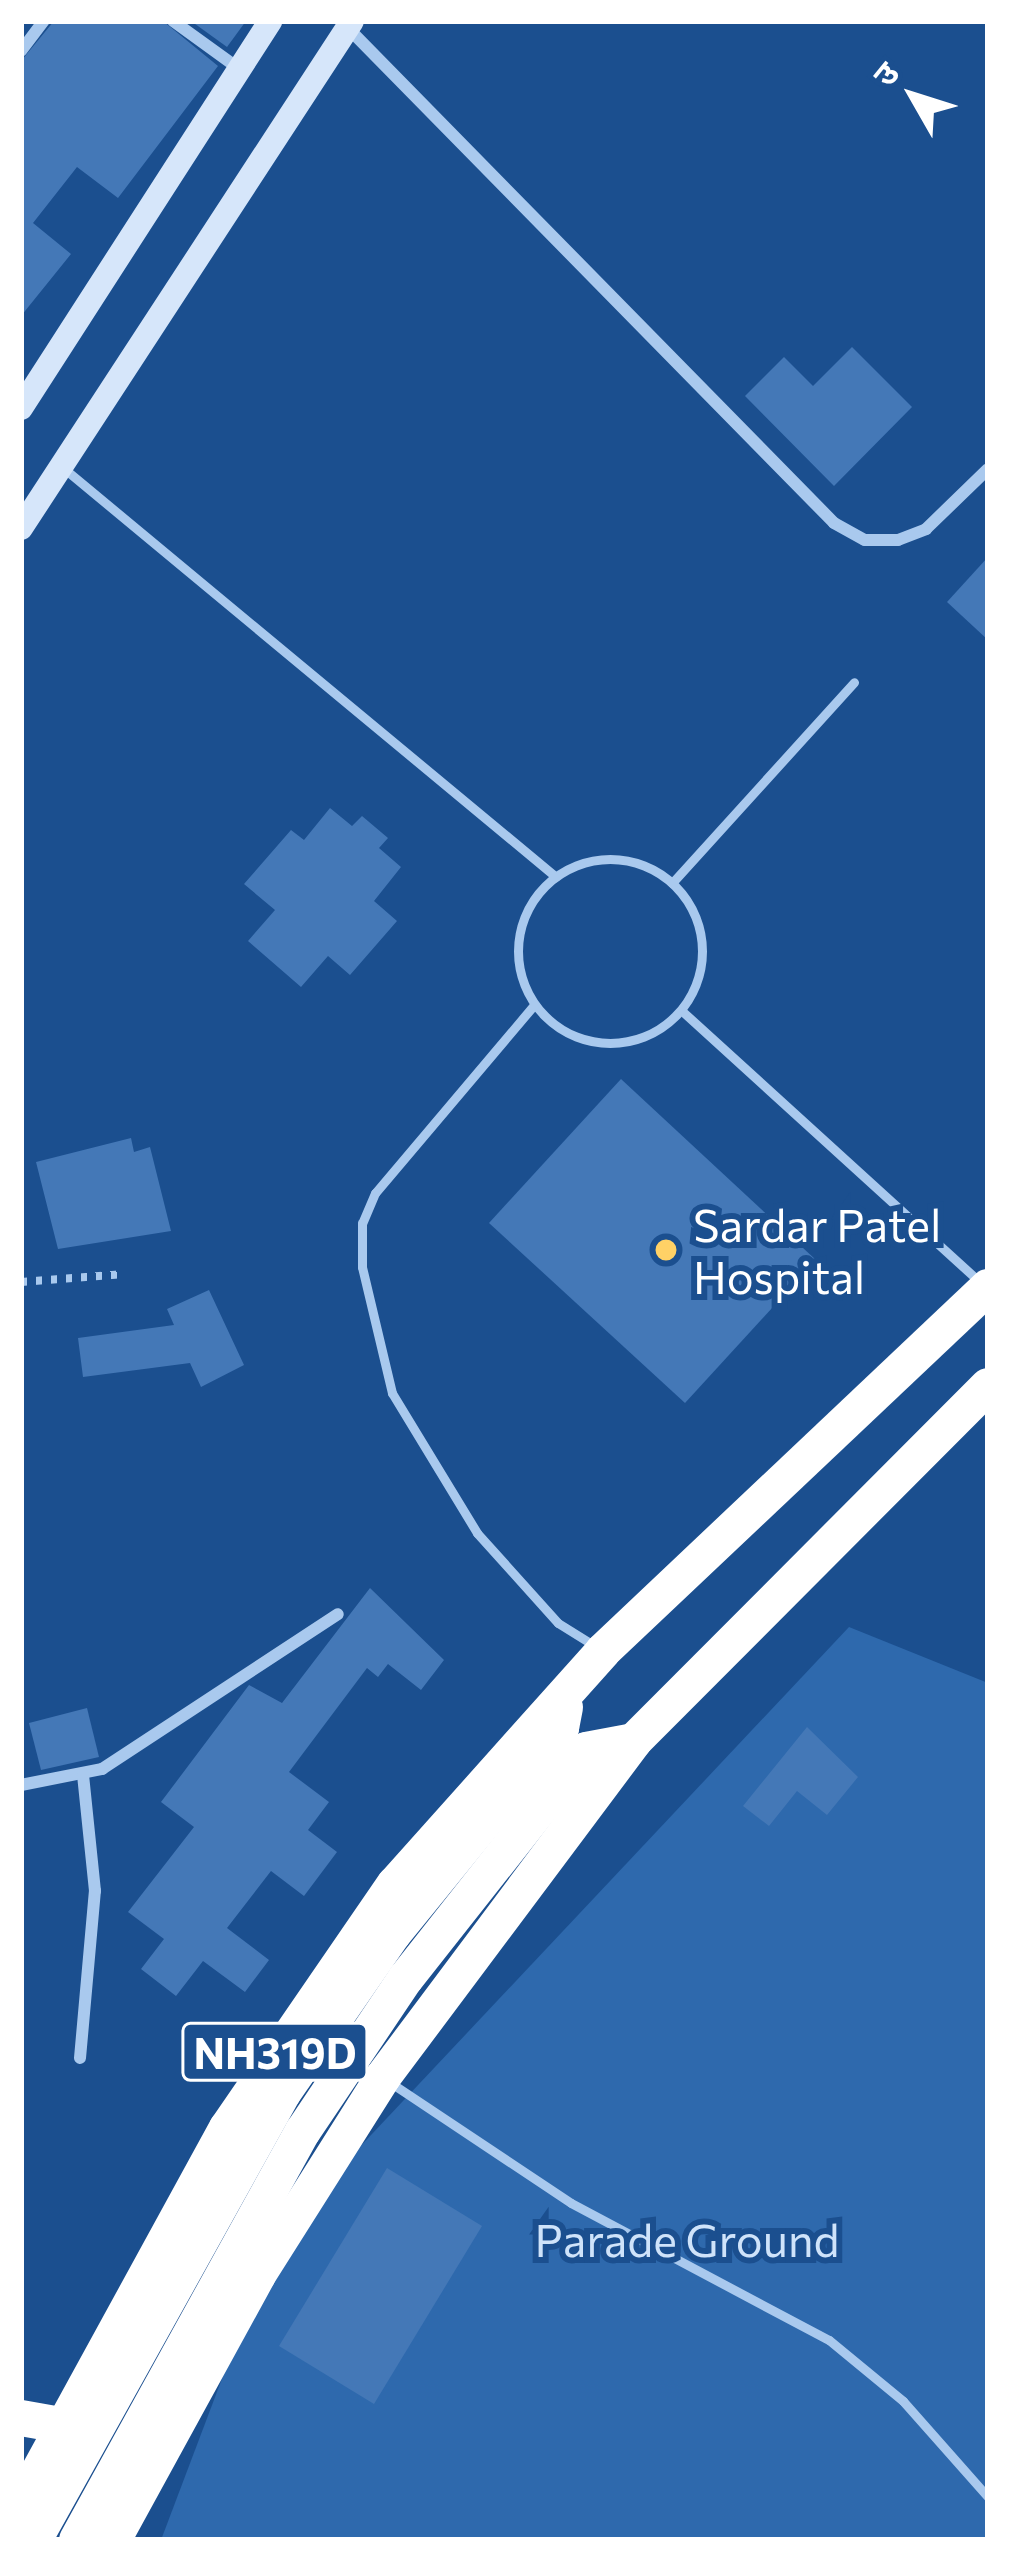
<!DOCTYPE html>
<html>
<head>
<meta charset="utf-8">
<style>
  body { margin:0 }
  #map { position:relative; width:1009px; height:2561px; overflow:hidden; background:#1b4f8f; font-family:Commissioner,"Noto Sans Devanagari",sans-serif }
  div>[style] { position:absolute }
  .green>* { inset:0; background:#2e69ad }
  .building>* { inset:0; background:#4478b7 }
  .path>* { height:8px; margin-top:-4px; transform-origin:0; background:repeating-linear-gradient(90deg,#a9c9ee 0 6px,transparent 0 15px) }
  .lane>* { height:9px; margin:-4.5px; padding:0 4.5px; transform-origin:4.5px; border-radius:4.5px; background:#a9c9ee }
  .lane>.ring { margin:-4.5px; padding:0; box-sizing:content-box; background:none; border:9px solid #a9c9ee; border-radius:50% }
  .street>* { height:12px; margin:-6px; padding:0 6px; transform-origin:6px; border-radius:6px; background:#a9c9ee }
  .secondary>* { height:24px; margin:-12px; padding:0 12px; transform-origin:12px; border-radius:12px; background:#d6e6fa }
  .highway>* { height:36px; margin:-18px; padding:0 18px; transform-origin:18px; border-radius:18px; background:#fff }
  .dots>* { width:33px; height:33px; translate:-50% -50%; box-sizing:border-box; border:6px solid #1b4f8f; border-radius:50% }
  span { translate:-50% -50%; white-space:nowrap; text-align:center; line-height:1.15; -webkit-text-stroke:12px #1b4f8f; paint-order:stroke }
  .shield-label span { padding:3px 9px; background:#1b4f8f; border:3px solid; border-radius:9px; -webkit-text-stroke-width:0 }
  .shield-label { font-size:42px; color:#fff; font-weight:700 }
  .poi-label { font-size:45px; color:#fff }
  .left { translate:0 -50%; text-align:left }
  .park-label { font-size:45px; color:#cfe3fa }
  .frame { position:absolute; inset:0; border:24px solid #fff; pointer-events:none }
  .north { position:absolute; left:853px; top:36px; width:120px; height:120px; -webkit-text-stroke:9px #1b4f8f; paint-order:stroke; rotate:309deg; font-size:33px; font-weight:700; line-height:48px; text-align:center; color:#fff }
  .north::after { content:''; display:block; margin:auto; width:42px; height:54px; background:#fff; clip-path:polygon(50% 0,100% 100%,50% 72%,0 100%) }
</style>
</head>
<body>
<div id="map">
  <div class="green">
    <i style="clip-path:polygon(849px 1627px,988px 1683px,988px 2540px,161px 2540px,276px 2236px)"></i>
  </div>
  <div class="building">
    <i style="clip-path:polygon(54px 21px,163px 21px,218px 66px,118px 198px,77px 167px,33px 223px,71px 254px,21px 316px,21px 61px)"></i>
    <i style="clip-path:polygon(191px 21px,246px 21px,227px 47px)"></i>
    <i style="clip-path:polygon(852px 347px,912px 407px,834px 486px,745px 396px,784px 357px,813px 386px)"></i>
    <i style="clip-path:polygon(988px 557px,988px 640px,947px 602px)"></i>
    <i style="clip-path:polygon(330px 808px,352px 826px,362px 816px,388px 838px,379px 848px,401px 867px,374px 901px,397px 921px,350px 975px,328px 956px,301px 987px,248px 941px,275px 910px,244px 884px,291px 830px,304px 840px)"></i>
    <i style="clip-path:polygon(621px 1079px,816px 1260px,685px 1403px,489px 1223px)"></i>
    <i style="clip-path:polygon(131px 1138px,134px 1152px,150px 1147px,171px 1231px,58px 1249px,36px 1162px)"></i>
    <i style="clip-path:polygon(209px 1290px,244px 1365px,201px 1387px,190px 1363px,83px 1377px,78px 1338px,174px 1325px,167px 1309px)"></i>
    <i style="clip-path:polygon(370px 1588px,444px 1660px,421px 1690px,388px 1664px,378px 1677px,367px 1668px,289px 1772px,329px 1802px,308px 1830px,337px 1852px,304px 1896px,271px 1871px,227px 1928px,269px 1960px,245px 1992px,203px 1961px,176px 1996px,141px 1969px,164px 1939px,128px 1912px,194px 1827px,161px 1802px,249px 1685px,282px 1703px)"></i>
    <i style="clip-path:polygon(87px 1708px,99px 1757px,41px 1770px,29px 1723px)"></i>
    <i style="clip-path:polygon(807px 1727px,858px 1777px,827px 1815px,797px 1791px,769px 1826px,743px 1806px)"></i>
    <i style="clip-path:polygon(387px 2168px,482px 2226px,374px 2404px,279px 2346px)"></i>
  </div>
  <div class="path">
    <i style="left:21px;top:1282px;width:104px;rotate:-4.4deg"></i>
  </div>
  <div class="lane">
    <i style="left:61px;top:466px;width:643px;rotate:39.7deg"></i>
    <i class="ring" style="left:518px;top:859px;width:175px;height:175px"></i>
    <i style="left:672px;top:883px;width:271px;rotate:-47.8deg"></i>
    <i style="left:534px;top:1005px;width:246px;rotate:130.2deg"></i>
    <i style="left:375px;top:1193px;width:33px;rotate:113deg"></i>
    <i style="left:362px;top:1223px;width:44px;rotate:90deg"></i>
    <i style="left:362px;top:1267px;width:130px;rotate:76.6deg"></i>
    <i style="left:392px;top:1393px;width:164px;rotate:58.7deg"></i>
    <i style="left:477px;top:1533px;width:121px;rotate:48deg"></i>
    <i style="left:558px;top:1623px;width:44px;rotate:31.9deg"></i>
    <i style="left:682px;top:1011px;width:406px;rotate:42.3deg"></i>
    <i style="left:391px;top:2083px;width:216px;rotate:33.7deg"></i>
    <i style="left:571px;top:2203px;width:292px;rotate:28deg"></i>
    <i style="left:829px;top:2340px;width:96px;rotate:39.5deg"></i>
    <i style="left:903px;top:2401px;width:128px;rotate:48.5deg"></i>
  </div>
  <div class="street">
    <i style="left:173px;top:21px;width:80px;rotate:35.9deg"></i>
    <i style="left:347px;top:27px;width:695px;rotate:45.52deg"></i>
    <i style="left:834px;top:523px;width:35px;rotate:29deg"></i>
    <i style="left:865px;top:540px;width:33px"></i>
    <i style="left:898px;top:540px;width:30px;rotate:-21deg"></i>
    <i style="left:926px;top:529px;width:86px;rotate:-44.1deg"></i>
    <i style="left:21px;top:51px;width:38px;rotate:-53deg"></i>
    <i style="left:21px;top:1785px;width:83px;rotate:-11.2deg"></i>
    <i style="left:102px;top:1769px;width:282px;rotate:-33.3deg"></i>
    <i style="left:80px;top:2058px;width:168px;rotate:-84.9deg"></i>
    <i style="left:95px;top:1891px;width:117px;rotate:-95.9deg"></i>
  </div>
  <div class="secondary">
    <i style="left:21px;top:408px;width:460px;rotate:-57.2deg"></i>
    <i style="left:21px;top:528px;width:605px;rotate:-56.86deg"></i>
  </div>
  <div class="highway">
    <i style="left:21px;top:2418px;width:46px;rotate:10.1deg"></i>
    <i style="left:21px;top:2504px;width:429px;rotate:-61.3deg"></i>
    <i style="left:227px;top:2128px;width:296px;rotate:-55.5deg"></i>
    <i style="left:395px;top:1884px;width:312px;rotate:-48.2deg"></i>
    <i style="left:603px;top:1651px;width:530px;rotate:-43.39deg"></i>
    <i style="left:34px;top:2540px;width:512px;rotate:-60.88deg"></i>
    <i style="left:283px;top:2093px;width:193px;rotate:-55.3deg"></i>
    <i style="left:393px;top:1934px;width:266px;rotate:-50.8deg"></i>
    <i style="left:561px;top:1728px;width:21px;rotate:-79deg"></i>
    <i style="left:77px;top:2540px;width:467px;rotate:-61.1deg"></i>
    <i style="left:303px;top:2131px;width:184px;rotate:-56.1deg"></i>
    <i style="left:406px;top:1978px;width:290px;rotate:-51.7deg"></i>
    <i style="left:586px;top:1750px;width:49px;rotate:-10.6deg"></i>
    <i style="left:113px;top:2540px;width:302px;rotate:-61.3deg"></i>
    <i style="left:258px;top:2275px;width:234px;rotate:-57.7deg"></i>
    <i style="left:383px;top:2077px;width:419px;rotate:-53.2deg"></i>
    <i style="left:634px;top:1741px;width:501px;rotate:-45.08deg"></i>
  </div>
  <div class="dots">
    <i style="left:666px;top:1250px;background:#ffd166"></i>
  </div>
  <div class="shield-label">
    <span style="left:275px;top:2052px">NH319D</span>
  </div>
  <div class="poi-label">
    <span class="left" style="left:693px;top:1250px">Sardar Patel<br>Hospital</span>
  </div>
  <div class="park-label">
    <span style="left:687px;top:2239px">Parade Ground</span>
  </div>
  <div class="frame"></div>
  <div class="north">उ</div>
</div>
</body>
</html>
